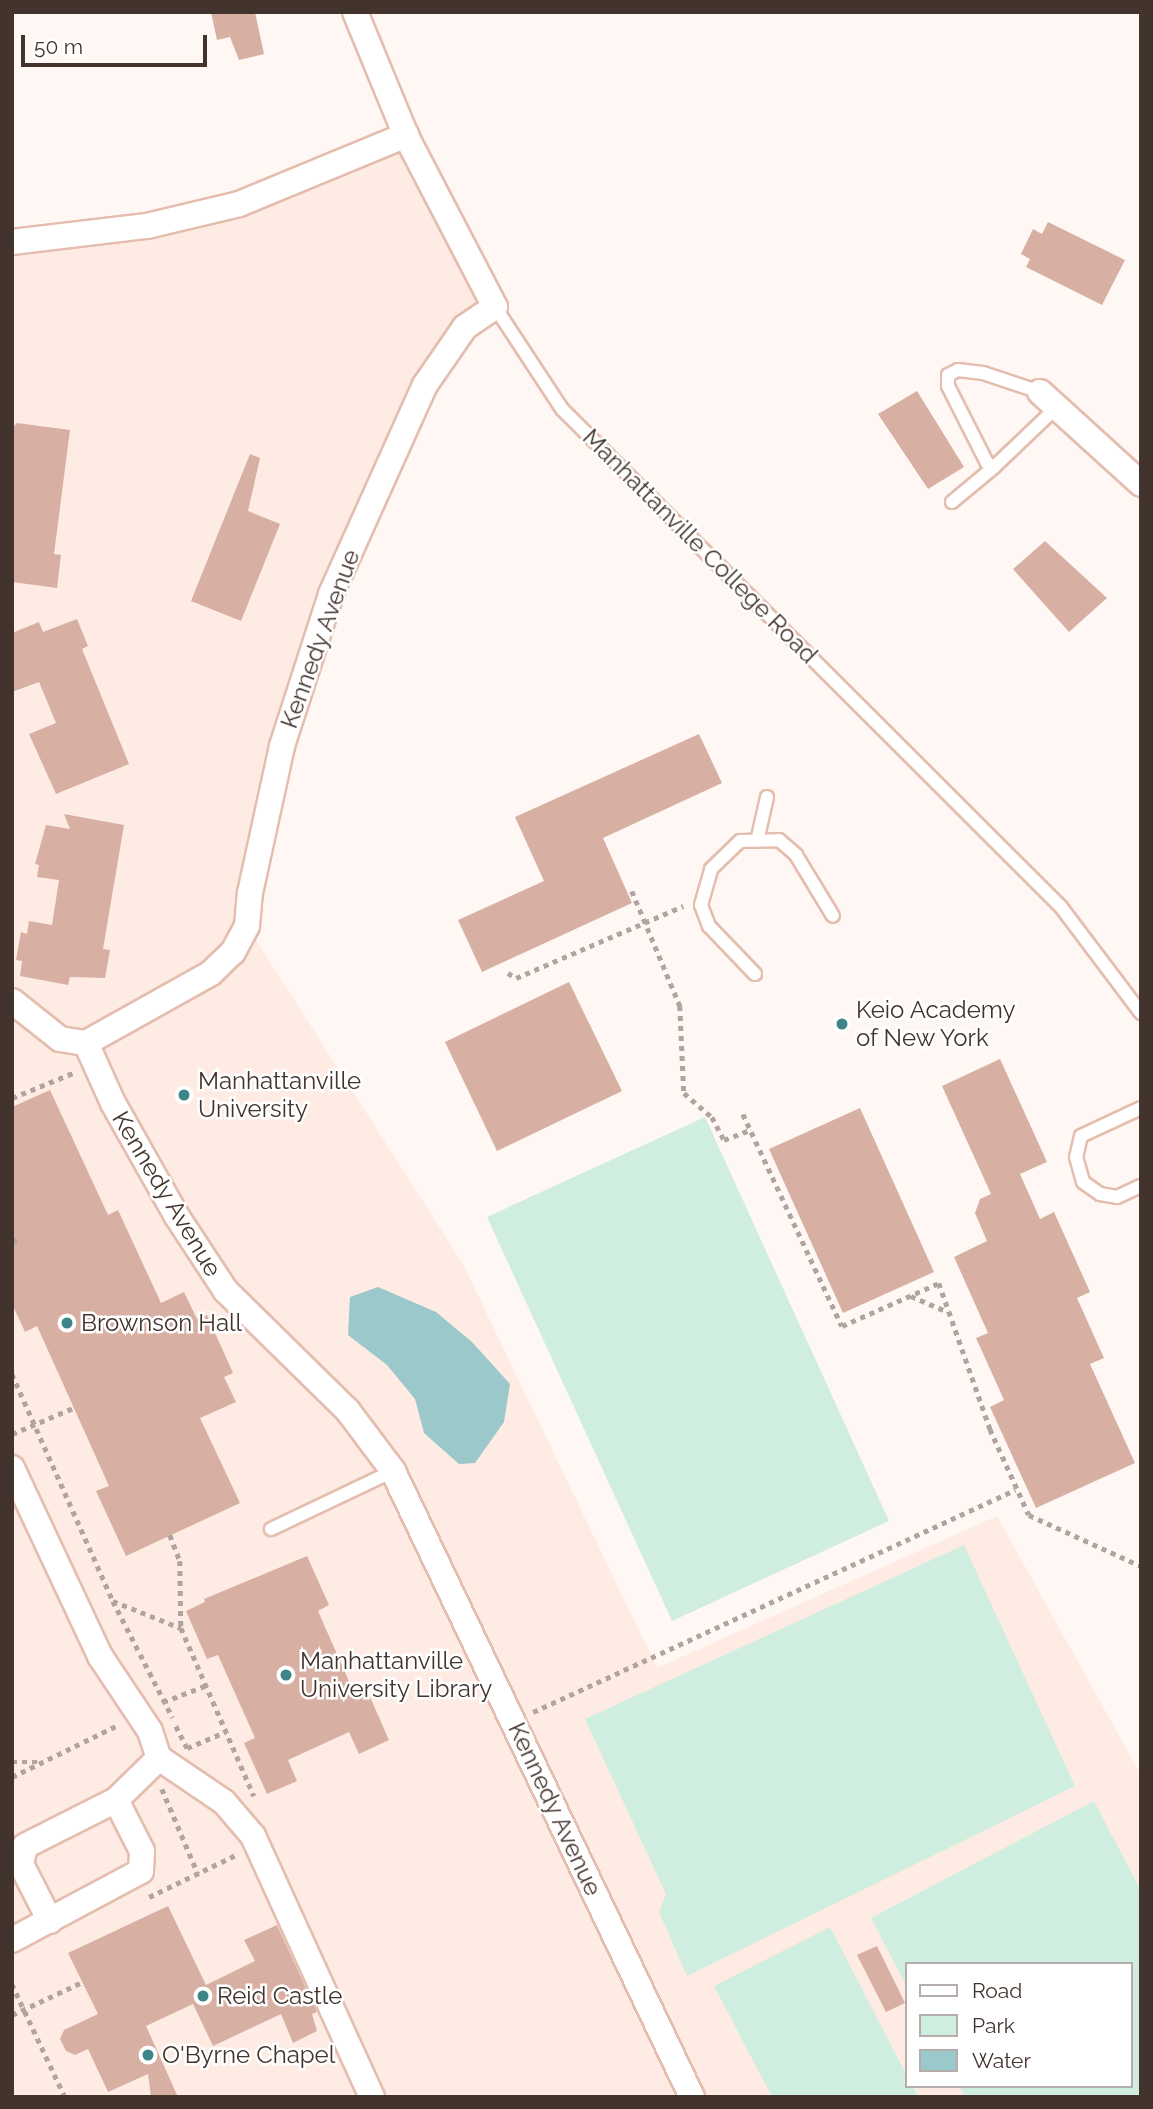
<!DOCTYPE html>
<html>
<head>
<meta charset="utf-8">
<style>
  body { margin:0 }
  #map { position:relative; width:1153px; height:2109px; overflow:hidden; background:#fff7f3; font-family:Raleway,sans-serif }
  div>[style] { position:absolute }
  .built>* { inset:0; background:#feebe3 }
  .green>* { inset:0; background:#cfeedf }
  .water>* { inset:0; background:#9ac8cb }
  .building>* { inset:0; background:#d7b0a3 }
  .path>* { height:4.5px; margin-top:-2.25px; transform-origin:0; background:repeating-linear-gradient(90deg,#afa49f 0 5px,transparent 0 10px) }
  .roads { filter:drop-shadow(2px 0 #e4bdae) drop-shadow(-2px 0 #e4bdae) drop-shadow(0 2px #e4bdae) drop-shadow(0 -2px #e4bdae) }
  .lane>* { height:12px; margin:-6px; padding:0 6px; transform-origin:6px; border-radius:6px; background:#fff }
  .street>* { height:24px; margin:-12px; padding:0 12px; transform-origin:12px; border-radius:12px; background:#fff }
  .dots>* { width:19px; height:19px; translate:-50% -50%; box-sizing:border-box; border:4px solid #fff; border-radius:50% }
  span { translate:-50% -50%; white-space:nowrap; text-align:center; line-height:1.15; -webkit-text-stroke:5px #fff; paint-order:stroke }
  .street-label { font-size:24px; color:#43332d }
  .poi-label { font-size:24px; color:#43332d }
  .left { translate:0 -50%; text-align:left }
  .frame { position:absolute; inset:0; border:14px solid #43332d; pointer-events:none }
  .legend { position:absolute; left:905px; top:1962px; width:228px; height:126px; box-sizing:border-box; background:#fff; border:2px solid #b4adab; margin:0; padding:9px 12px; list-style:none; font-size:21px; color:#43332d }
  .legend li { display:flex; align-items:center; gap:14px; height:35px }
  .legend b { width:35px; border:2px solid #b4adab }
  .scale { position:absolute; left:21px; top:35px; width:186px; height:32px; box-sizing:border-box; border:4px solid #43332d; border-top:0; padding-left:9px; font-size:21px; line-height:24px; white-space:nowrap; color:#43332d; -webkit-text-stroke:5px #fff; paint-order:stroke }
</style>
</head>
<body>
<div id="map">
  <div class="built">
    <i style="clip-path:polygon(evenodd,406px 135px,495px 307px,465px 327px,331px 594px,247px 926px,463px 1264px,657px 1668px,997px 1516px,1141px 1775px,1141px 2097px,12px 2097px,12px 242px,147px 226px,406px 135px,906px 1964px,1130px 1964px,1130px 2086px,906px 2086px,906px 1964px)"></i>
  </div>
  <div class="green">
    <i style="clip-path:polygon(705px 1117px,889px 1521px,672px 1621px,487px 1217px)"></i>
    <i style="clip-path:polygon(964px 1545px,1075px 1786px,687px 1976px,659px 1912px,666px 1894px,585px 1719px)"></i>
    <i style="clip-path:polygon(1094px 1801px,1141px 1891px,1141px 2097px,965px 2097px,959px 2086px,1130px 2086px,1130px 1964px,906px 1964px,906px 1985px,871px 1918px)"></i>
    <i style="clip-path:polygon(830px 1927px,906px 2074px,906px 2086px,913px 2086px,918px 2097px,772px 2097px,714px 1986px)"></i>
  </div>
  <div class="water">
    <i style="clip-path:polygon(378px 1287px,436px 1312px,472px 1342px,510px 1384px,504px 1422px,475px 1463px,459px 1464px,424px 1433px,415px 1399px,387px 1365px,348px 1335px,350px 1297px)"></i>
  </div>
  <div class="building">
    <i style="clip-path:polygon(211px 12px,255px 12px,264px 54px,239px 60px,230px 37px,217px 40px)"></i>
    <i style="clip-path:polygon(1048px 222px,1125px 260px,1102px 305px,1026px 267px,1030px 259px,1021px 254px,1033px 229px,1042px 234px)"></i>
    <i style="clip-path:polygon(917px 391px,964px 467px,928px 489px,878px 414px)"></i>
    <i style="clip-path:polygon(17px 423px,70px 430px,54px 554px,61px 555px,57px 588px,12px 582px,12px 428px)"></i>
    <i style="clip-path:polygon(250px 454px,260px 458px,248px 511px,280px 524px,241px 621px,191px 601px)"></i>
    <i style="clip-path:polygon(1045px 541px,1107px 598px,1069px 632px,1013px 569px)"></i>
    <i style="clip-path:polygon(77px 619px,88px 646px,82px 649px,129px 764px,56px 794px,29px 734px,56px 723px,39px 682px,12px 692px,12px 633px,39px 622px,43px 632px)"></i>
    <i style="clip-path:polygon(699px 734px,722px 783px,603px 838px,632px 903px,482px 972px,458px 920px,544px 881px,515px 817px)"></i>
    <i style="clip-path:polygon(64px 814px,124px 825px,103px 949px,110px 950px,105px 978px,70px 977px,68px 985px,20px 976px,22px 961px,16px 960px,21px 932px,27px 934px,29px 921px,52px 925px,59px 880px,37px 877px,39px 865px,35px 864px,46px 825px,70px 829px)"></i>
    <i style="clip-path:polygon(569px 982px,622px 1091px,497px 1151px,445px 1042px)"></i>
    <i style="clip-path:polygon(1000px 1059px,1047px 1162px,1020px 1174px,1040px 1219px,1054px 1212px,1090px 1292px,1077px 1298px,1104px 1358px,1090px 1364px,1135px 1463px,1036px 1508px,990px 1407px,1004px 1400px,976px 1338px,988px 1333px,954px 1257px,987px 1241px,975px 1213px,980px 1199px,991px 1194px,942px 1086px)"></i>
    <i style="clip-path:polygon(50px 1090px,108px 1215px,118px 1210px,161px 1303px,184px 1292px,197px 1319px,207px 1315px,233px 1373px,224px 1377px,236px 1402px,200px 1418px,240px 1503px,126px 1556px,96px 1491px,109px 1486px,37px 1326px,25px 1332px,12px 1304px,12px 1107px)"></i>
    <i style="clip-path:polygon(860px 1108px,934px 1272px,843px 1313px,769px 1149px)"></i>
    <i style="clip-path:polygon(307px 1556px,329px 1605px,318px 1611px,355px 1695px,367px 1690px,389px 1740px,359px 1754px,349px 1732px,288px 1760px,297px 1781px,267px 1794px,244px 1743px,255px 1738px,218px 1655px,207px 1659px,186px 1611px,205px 1602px,204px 1599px)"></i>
    <i style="clip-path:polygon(168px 1906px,206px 1985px,255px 1961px,244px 1940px,277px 1925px,317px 2012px,312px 2014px,317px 2031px,293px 2043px,281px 2014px,213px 2046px,193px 2004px,146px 2026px,178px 2097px,151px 2097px,148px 2074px,108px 2092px,88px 2049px,75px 2055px,66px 2051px,60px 2039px,64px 2030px,98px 2014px,68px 1953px)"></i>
    <i style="clip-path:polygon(877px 1946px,905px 2003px,886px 2012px,857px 1955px)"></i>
  </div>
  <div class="path">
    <i style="left:632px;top:891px;width:125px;rotate:67.3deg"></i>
    <i style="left:680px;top:1006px;width:87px;rotate:87.4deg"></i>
    <i style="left:684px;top:1093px;width:37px;rotate:41deg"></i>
    <i style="left:712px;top:1117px;width:26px;rotate:62deg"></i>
    <i style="left:724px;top:1140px;width:28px;rotate:-21deg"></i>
    <i style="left:508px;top:973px;width:9px;rotate:32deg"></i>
    <i style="left:516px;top:978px;width:182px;rotate:-23.3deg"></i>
    <i style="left:12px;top:1098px;width:66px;rotate:-22.3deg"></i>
    <i style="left:743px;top:1114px;width:234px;rotate:65deg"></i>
    <i style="left:842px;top:1326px;width:106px;rotate:-23.9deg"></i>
    <i style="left:939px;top:1283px;width:155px;rotate:70.7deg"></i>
    <i style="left:990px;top:1429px;width:94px;rotate:65.6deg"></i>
    <i style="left:1029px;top:1515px;width:123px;rotate:24.5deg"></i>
    <i style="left:12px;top:1242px;width:10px;rotate:-24deg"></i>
    <i style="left:911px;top:1296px;width:40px;rotate:23.4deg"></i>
    <i style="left:12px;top:1374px;width:248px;rotate:66deg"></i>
    <i style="left:113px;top:1601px;width:131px;rotate:62.9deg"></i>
    <i style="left:12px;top:1434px;width:66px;rotate:-23.1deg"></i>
    <i style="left:170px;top:1535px;width:28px;rotate:69deg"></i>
    <i style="left:180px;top:1561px;width:67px;rotate:89.1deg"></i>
    <i style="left:181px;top:1628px;width:183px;rotate:66.5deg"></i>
    <i style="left:113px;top:1601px;width:73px;rotate:21.7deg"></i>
    <i style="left:163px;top:1702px;width:45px;rotate:-20.9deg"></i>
    <i style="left:533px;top:1712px;width:531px;rotate:-24.73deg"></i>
    <i style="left:176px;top:1726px;width:25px;rotate:63deg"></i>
    <i style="left:187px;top:1748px;width:41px;rotate:-22.8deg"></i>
    <i style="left:12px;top:1762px;width:27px"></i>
    <i style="left:12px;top:1777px;width:118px;rotate:-26.1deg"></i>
    <i style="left:162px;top:1789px;width:92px;rotate:67deg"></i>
    <i style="left:149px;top:1897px;width:97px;rotate:-25.8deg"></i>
    <i style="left:12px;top:1984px;width:125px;rotate:64.9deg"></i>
    <i style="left:12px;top:2015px;width:77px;rotate:-25.2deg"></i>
  </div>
  <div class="roads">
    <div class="lane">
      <i style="left:495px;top:307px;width:122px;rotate:56.7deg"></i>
      <i style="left:562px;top:409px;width:705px;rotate:44.94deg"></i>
      <i style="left:1061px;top:907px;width:133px;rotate:53deg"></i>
      <i style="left:1040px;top:392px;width:60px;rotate:-161.6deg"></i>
      <i style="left:983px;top:373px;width:25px;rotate:-173deg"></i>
      <i style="left:958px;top:370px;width:11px;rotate:153deg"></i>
      <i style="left:948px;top:375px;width:11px;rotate:90deg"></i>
      <i style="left:948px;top:386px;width:86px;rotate:63.1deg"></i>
      <i style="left:987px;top:463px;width:8px;rotate:30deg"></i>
      <i style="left:994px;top:467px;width:87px;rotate:-43.6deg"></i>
      <i style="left:952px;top:502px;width:55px;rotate:-39.8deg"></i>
      <i style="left:758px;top:837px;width:41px;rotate:-77.3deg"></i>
      <i style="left:755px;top:974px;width:66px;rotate:-133.8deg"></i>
      <i style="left:709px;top:926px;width:22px;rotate:-111deg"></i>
      <i style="left:701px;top:905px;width:37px;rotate:-74deg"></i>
      <i style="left:711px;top:869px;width:40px;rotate:-44deg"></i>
      <i style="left:740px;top:841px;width:39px;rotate:-1deg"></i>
      <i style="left:779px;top:840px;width:23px;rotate:41deg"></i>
      <i style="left:796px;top:855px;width:71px;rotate:58.8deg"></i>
      <i style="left:1141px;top:1108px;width:66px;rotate:155deg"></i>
      <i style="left:1081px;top:1136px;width:22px;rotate:103deg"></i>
      <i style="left:1076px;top:1157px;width:26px;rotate:74deg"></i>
      <i style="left:1083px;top:1182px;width:21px;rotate:35deg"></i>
      <i style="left:1100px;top:1194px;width:17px;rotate:10deg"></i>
      <i style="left:1117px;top:1197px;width:26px;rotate:-25deg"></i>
      <i style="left:271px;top:1529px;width:135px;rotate:-25.4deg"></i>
    </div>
    <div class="street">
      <i style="left:12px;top:242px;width:136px;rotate:-6.8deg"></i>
      <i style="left:147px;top:226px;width:95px;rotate:-13.4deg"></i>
      <i style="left:239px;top:204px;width:181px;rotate:-22.4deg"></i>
      <i style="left:1040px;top:392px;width:137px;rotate:42.3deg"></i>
      <i style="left:12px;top:1001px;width:61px;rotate:38.4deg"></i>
      <i style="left:60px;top:1039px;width:26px;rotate:9deg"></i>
      <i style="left:86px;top:1043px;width:66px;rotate:65.8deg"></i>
      <i style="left:113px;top:1103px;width:129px;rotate:60.6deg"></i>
      <i style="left:176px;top:1215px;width:91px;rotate:56.7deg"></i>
      <i style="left:226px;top:1291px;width:171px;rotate:44.5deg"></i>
      <i style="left:348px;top:1411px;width:75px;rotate:53.1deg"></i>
      <i style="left:393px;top:1471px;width:694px;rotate:64.47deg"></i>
      <i style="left:86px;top:1043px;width:143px;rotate:-29.2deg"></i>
      <i style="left:211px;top:973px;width:30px;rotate:-44deg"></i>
      <i style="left:233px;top:952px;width:30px;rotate:-62deg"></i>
      <i style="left:247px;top:926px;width:33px;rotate:-85deg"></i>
      <i style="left:250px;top:893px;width:150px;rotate:-77.7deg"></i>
      <i style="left:282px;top:746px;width:160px;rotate:-72.1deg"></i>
      <i style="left:331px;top:594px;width:229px;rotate:-65.8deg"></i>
      <i style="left:425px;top:385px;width:70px;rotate:-55.4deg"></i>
      <i style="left:465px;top:327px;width:36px;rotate:-34deg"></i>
      <i style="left:495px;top:307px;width:191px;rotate:-117.5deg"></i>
      <i style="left:407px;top:138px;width:136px;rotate:-112.4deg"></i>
      <i style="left:12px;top:1468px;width:208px;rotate:64.9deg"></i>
      <i style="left:100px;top:1656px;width:90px;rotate:56.3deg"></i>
      <i style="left:150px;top:1731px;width:28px;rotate:72deg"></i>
      <i style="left:159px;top:1758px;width:78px;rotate:34.1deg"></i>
      <i style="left:224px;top:1802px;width:45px;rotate:49.5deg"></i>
      <i style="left:253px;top:1836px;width:287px;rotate:65.5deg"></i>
      <i style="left:50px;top:1921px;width:64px;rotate:-117deg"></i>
      <i style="left:21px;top:1864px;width:18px;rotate:-77deg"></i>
      <i style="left:25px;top:1846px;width:102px;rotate:-26.8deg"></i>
      <i style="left:116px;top:1800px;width:60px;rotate:-44.3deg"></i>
      <i style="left:12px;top:1940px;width:146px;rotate:-28.1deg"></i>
      <i style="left:141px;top:1871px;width:20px;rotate:-87deg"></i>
      <i style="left:142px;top:1851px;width:57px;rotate:-117deg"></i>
    </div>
  </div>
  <div class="dots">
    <i style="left:842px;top:1024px;background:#3d8588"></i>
    <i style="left:184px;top:1095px;background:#3d8588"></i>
    <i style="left:67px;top:1323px;background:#3d8588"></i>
    <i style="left:286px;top:1675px;background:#3d8588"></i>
    <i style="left:203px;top:1996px;background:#3d8588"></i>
    <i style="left:148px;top:2055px;background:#3d8588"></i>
  </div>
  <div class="street-label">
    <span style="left:700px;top:546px;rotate:45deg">Manhattanville College Road</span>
    <span style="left:320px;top:639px;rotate:-70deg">Kennedy Avenue</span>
    <span style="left:167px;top:1194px;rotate:59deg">Kennedy Avenue</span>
    <span style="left:555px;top:1809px;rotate:65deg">Kennedy Avenue</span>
  </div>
  <div class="poi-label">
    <span class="left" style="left:856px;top:1024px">Keio Academy<br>of New York</span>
    <span class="left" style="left:198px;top:1095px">Manhattanville<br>University</span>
    <span class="left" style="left:81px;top:1323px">Brownson Hall</span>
    <span class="left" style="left:300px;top:1675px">Manhattanville<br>University Library</span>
    <span class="left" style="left:217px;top:1996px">Reid Castle</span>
    <span class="left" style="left:162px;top:2055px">O'Byrne Chapel</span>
  </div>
  <div class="frame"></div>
  <ul class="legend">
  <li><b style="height:9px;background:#fff"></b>Road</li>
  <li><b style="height:19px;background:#cfeedf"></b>Park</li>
  <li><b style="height:19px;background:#9ac8cb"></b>Water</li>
  </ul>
  <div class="scale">50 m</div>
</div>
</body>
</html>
